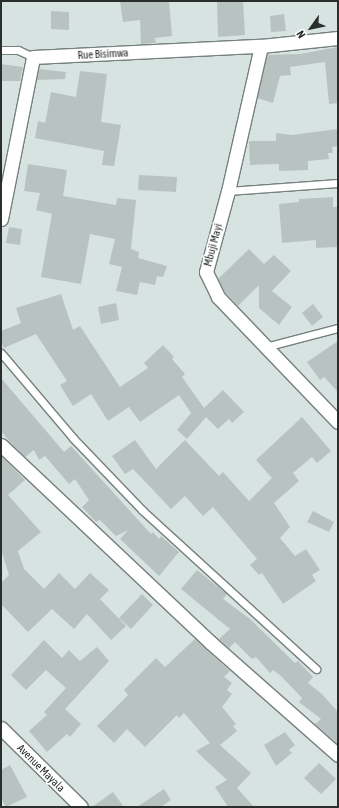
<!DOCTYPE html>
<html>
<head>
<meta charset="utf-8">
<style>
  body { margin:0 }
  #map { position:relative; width:339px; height:808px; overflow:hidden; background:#d7e3e1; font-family:"Asap Condensed",sans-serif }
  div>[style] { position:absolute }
  .building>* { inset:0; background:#b8c3c1 }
  .roads { filter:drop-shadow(1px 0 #76807e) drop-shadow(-1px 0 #76807e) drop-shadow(0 1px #76807e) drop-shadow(0 -1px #76807e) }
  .service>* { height:7px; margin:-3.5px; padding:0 3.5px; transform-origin:3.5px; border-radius:3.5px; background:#fff }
  .minor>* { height:13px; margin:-6.5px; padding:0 6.5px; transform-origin:6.5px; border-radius:6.5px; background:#fff }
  span { translate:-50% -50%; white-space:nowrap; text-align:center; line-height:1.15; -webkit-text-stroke:3.5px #fff; paint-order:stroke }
  .street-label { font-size:11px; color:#2a2e2d }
  .frame { position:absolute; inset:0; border:2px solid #2a2e2d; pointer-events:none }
  .north { position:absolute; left:291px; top:8px; width:40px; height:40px; -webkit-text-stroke:3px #fff; paint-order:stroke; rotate:237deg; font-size:11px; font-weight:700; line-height:16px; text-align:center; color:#2a2e2d }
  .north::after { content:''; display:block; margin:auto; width:14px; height:18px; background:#2a2e2d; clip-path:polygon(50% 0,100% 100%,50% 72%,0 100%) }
</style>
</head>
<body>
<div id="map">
  <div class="building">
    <i style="clip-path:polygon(120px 1px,169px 1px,172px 36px,155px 38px,156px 43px,141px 44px,140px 20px,123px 22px)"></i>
    <i style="clip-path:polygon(217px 1px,243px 1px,245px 35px,218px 37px)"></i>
    <i style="clip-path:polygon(51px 11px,69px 12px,69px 30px,51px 29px)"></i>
    <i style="clip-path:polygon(284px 14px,286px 31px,271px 32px,270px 16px)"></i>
    <i style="clip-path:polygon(338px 47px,338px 103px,329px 104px,325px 62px,290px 67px,291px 75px,280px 76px,273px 103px,257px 98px,267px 55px,300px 54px)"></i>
    <i style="clip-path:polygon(1px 64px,23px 67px,20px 81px,1px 81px)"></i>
    <i style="clip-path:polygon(39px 69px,66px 72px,65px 79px,37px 80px)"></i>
    <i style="clip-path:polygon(80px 71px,107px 74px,101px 122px,121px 125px,114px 166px,102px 165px,104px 151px,35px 138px,38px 121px,45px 123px,51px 92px,76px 97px)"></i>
    <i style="clip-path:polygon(338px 129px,338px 146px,332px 147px,333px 153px,328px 153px,329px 159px,308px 161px,308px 170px,279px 171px,279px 164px,250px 165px,249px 141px,276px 141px,276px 133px,291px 135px)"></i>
    <i style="clip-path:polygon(28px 164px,67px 170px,63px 196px,116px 205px,117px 198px,136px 200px,131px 249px,139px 252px,138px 258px,167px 266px,163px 277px,157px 276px,155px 285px,140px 282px,137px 295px,116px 291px,122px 267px,109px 264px,115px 239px,90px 234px,81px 284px,41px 277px,52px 214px,36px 210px,40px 193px,24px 191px)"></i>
    <i style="clip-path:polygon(139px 175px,177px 177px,176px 192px,138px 190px)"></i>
    <i style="clip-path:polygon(333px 197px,333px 207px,338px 207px,338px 247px,316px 248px,316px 240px,282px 243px,279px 204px,299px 202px,299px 199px)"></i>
    <i style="clip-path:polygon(9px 227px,22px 229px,20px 245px,6px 243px)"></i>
    <i style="clip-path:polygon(249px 249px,264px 264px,274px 255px,291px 271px,272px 291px,292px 307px,279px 325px,259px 308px,259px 285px,238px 306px,225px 292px,218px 279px)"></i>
    <i style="clip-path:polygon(61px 294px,73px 330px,80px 326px,120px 387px,148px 368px,144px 363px,163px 345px,174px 357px,172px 359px,185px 374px,182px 377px,204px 408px,223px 390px,244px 412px,232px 423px,229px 419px,218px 429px,206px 417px,187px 439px,177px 430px,191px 413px,179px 395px,140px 422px,129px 407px,108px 421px,91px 394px,73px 406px,60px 385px,67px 381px,36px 334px,4px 348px,1px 341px,1px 331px,21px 323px,16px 308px)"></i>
    <i style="clip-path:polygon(116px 303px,119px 320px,101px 324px,98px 307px)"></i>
    <i style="clip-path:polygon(313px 304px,323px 317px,312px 326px,302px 313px)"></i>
    <i style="clip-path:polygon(338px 341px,338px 392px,324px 377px,320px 380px,307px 362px)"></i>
    <i style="clip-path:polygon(1px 378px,64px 452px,71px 446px,151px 534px,153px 532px,159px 539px,161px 536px,179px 552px,159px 576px,120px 539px,128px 530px,116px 536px,100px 520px,96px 522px,82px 507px,89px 500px,75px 479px,69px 484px,45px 456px,39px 460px,34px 450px,25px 457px,9px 441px,1px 431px)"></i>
    <i style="clip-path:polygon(302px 417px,331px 451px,317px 463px,312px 457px,293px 473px,299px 481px,274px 503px,290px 527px,280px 538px,295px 556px,306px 549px,320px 570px,312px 575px,316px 581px,283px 604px,262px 573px,259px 575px,250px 565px,257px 559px,213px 507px,203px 516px,185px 496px,171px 509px,133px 469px,125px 474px,112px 456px,135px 440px,156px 469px,185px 440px,219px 476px,223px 472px,249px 501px,272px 478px,256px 460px)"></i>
    <i style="clip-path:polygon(1px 456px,25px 480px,8px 495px,41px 532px,18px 551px,24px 569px,44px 589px,59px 573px,75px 589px,90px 573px,109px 590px,100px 599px,126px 626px,111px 640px,87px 614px,74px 629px,52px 609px,28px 632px,1px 604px,1px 583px,9px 575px,1px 549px)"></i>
    <i style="clip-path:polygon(313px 511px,334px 522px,329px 532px,307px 522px)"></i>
    <i style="clip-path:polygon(197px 570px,227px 594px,223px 599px,250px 619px,295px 663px,298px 661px,313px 677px,308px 683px,322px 694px,338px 712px,338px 744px,315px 724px,321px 719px,299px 702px,302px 698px,280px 675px,273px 670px,270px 673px,256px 657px,252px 659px,235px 642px,229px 648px,219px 639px,230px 629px,181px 589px)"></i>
    <i style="clip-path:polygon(142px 594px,153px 605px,131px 629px,119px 618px)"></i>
    <i style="clip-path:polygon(195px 639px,230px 671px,224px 677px,232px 683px,227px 690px,232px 694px,222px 707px,236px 724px,233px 726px,237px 731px,220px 745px,251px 773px,237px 788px,254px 807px,228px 807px,215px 787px,227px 780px,196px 751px,210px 743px,184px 713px,179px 718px,177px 715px,145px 747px,127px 729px,114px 743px,97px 726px,128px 695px,124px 690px,156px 658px,165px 667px)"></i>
    <i style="clip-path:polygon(44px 640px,62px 658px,69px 650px,80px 661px,97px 647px,109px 661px,65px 709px,81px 724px,70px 737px,67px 734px,47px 752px,29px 731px,47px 715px,44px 712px,66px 688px,46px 670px,26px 690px,11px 675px)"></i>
    <i style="clip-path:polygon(285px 732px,295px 745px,289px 750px,292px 753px,276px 766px,264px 745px)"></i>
    <i style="clip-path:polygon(319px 763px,336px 779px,321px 794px,304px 778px)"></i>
    <i style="clip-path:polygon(10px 765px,27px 797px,6px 807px,1px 798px,1px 770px)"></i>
    <i style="clip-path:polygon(164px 789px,171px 800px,161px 807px,137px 807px)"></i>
    <i style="clip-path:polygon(113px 792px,124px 807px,92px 807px)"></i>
  </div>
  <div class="roads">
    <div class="service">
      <i style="left:1px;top:50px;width:17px"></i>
      <i style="left:18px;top:50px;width:17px;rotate:25deg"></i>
      <i style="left:228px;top:191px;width:110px;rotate:-4.2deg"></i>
      <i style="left:265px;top:347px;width:75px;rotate:-14.6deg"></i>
      <i style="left:1px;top:353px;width:111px;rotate:49.7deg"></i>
      <i style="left:73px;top:438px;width:100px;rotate:46.2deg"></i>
      <i style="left:142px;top:510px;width:236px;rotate:42.4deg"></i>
    </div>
    <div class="minor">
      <i style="left:261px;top:46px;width:149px;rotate:102.8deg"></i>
      <i style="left:228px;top:191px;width:84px;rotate:105.2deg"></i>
      <i style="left:206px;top:272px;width:28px;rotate:64deg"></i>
      <i style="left:218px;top:297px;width:173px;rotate:46.2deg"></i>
      <i style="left:1px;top:219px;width:165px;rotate:-78.8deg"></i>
      <i style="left:33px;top:57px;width:228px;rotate:-2.8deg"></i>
      <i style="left:261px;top:46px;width:77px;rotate:-5.9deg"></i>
      <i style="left:1px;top:445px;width:289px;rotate:43.3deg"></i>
      <i style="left:211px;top:643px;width:169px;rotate:41.4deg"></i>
      <i style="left:1px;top:728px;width:112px;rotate:44.6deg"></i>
    </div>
  </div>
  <div class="street-label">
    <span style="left:103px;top:54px;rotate:-3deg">Rue Bisimwa</span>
    <span style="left:213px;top:245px;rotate:-75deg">Mbuji Mayi</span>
    <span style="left:41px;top:768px;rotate:45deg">Avenue Mayala</span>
  </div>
  <div class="frame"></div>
  <div class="north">N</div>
</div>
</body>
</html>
